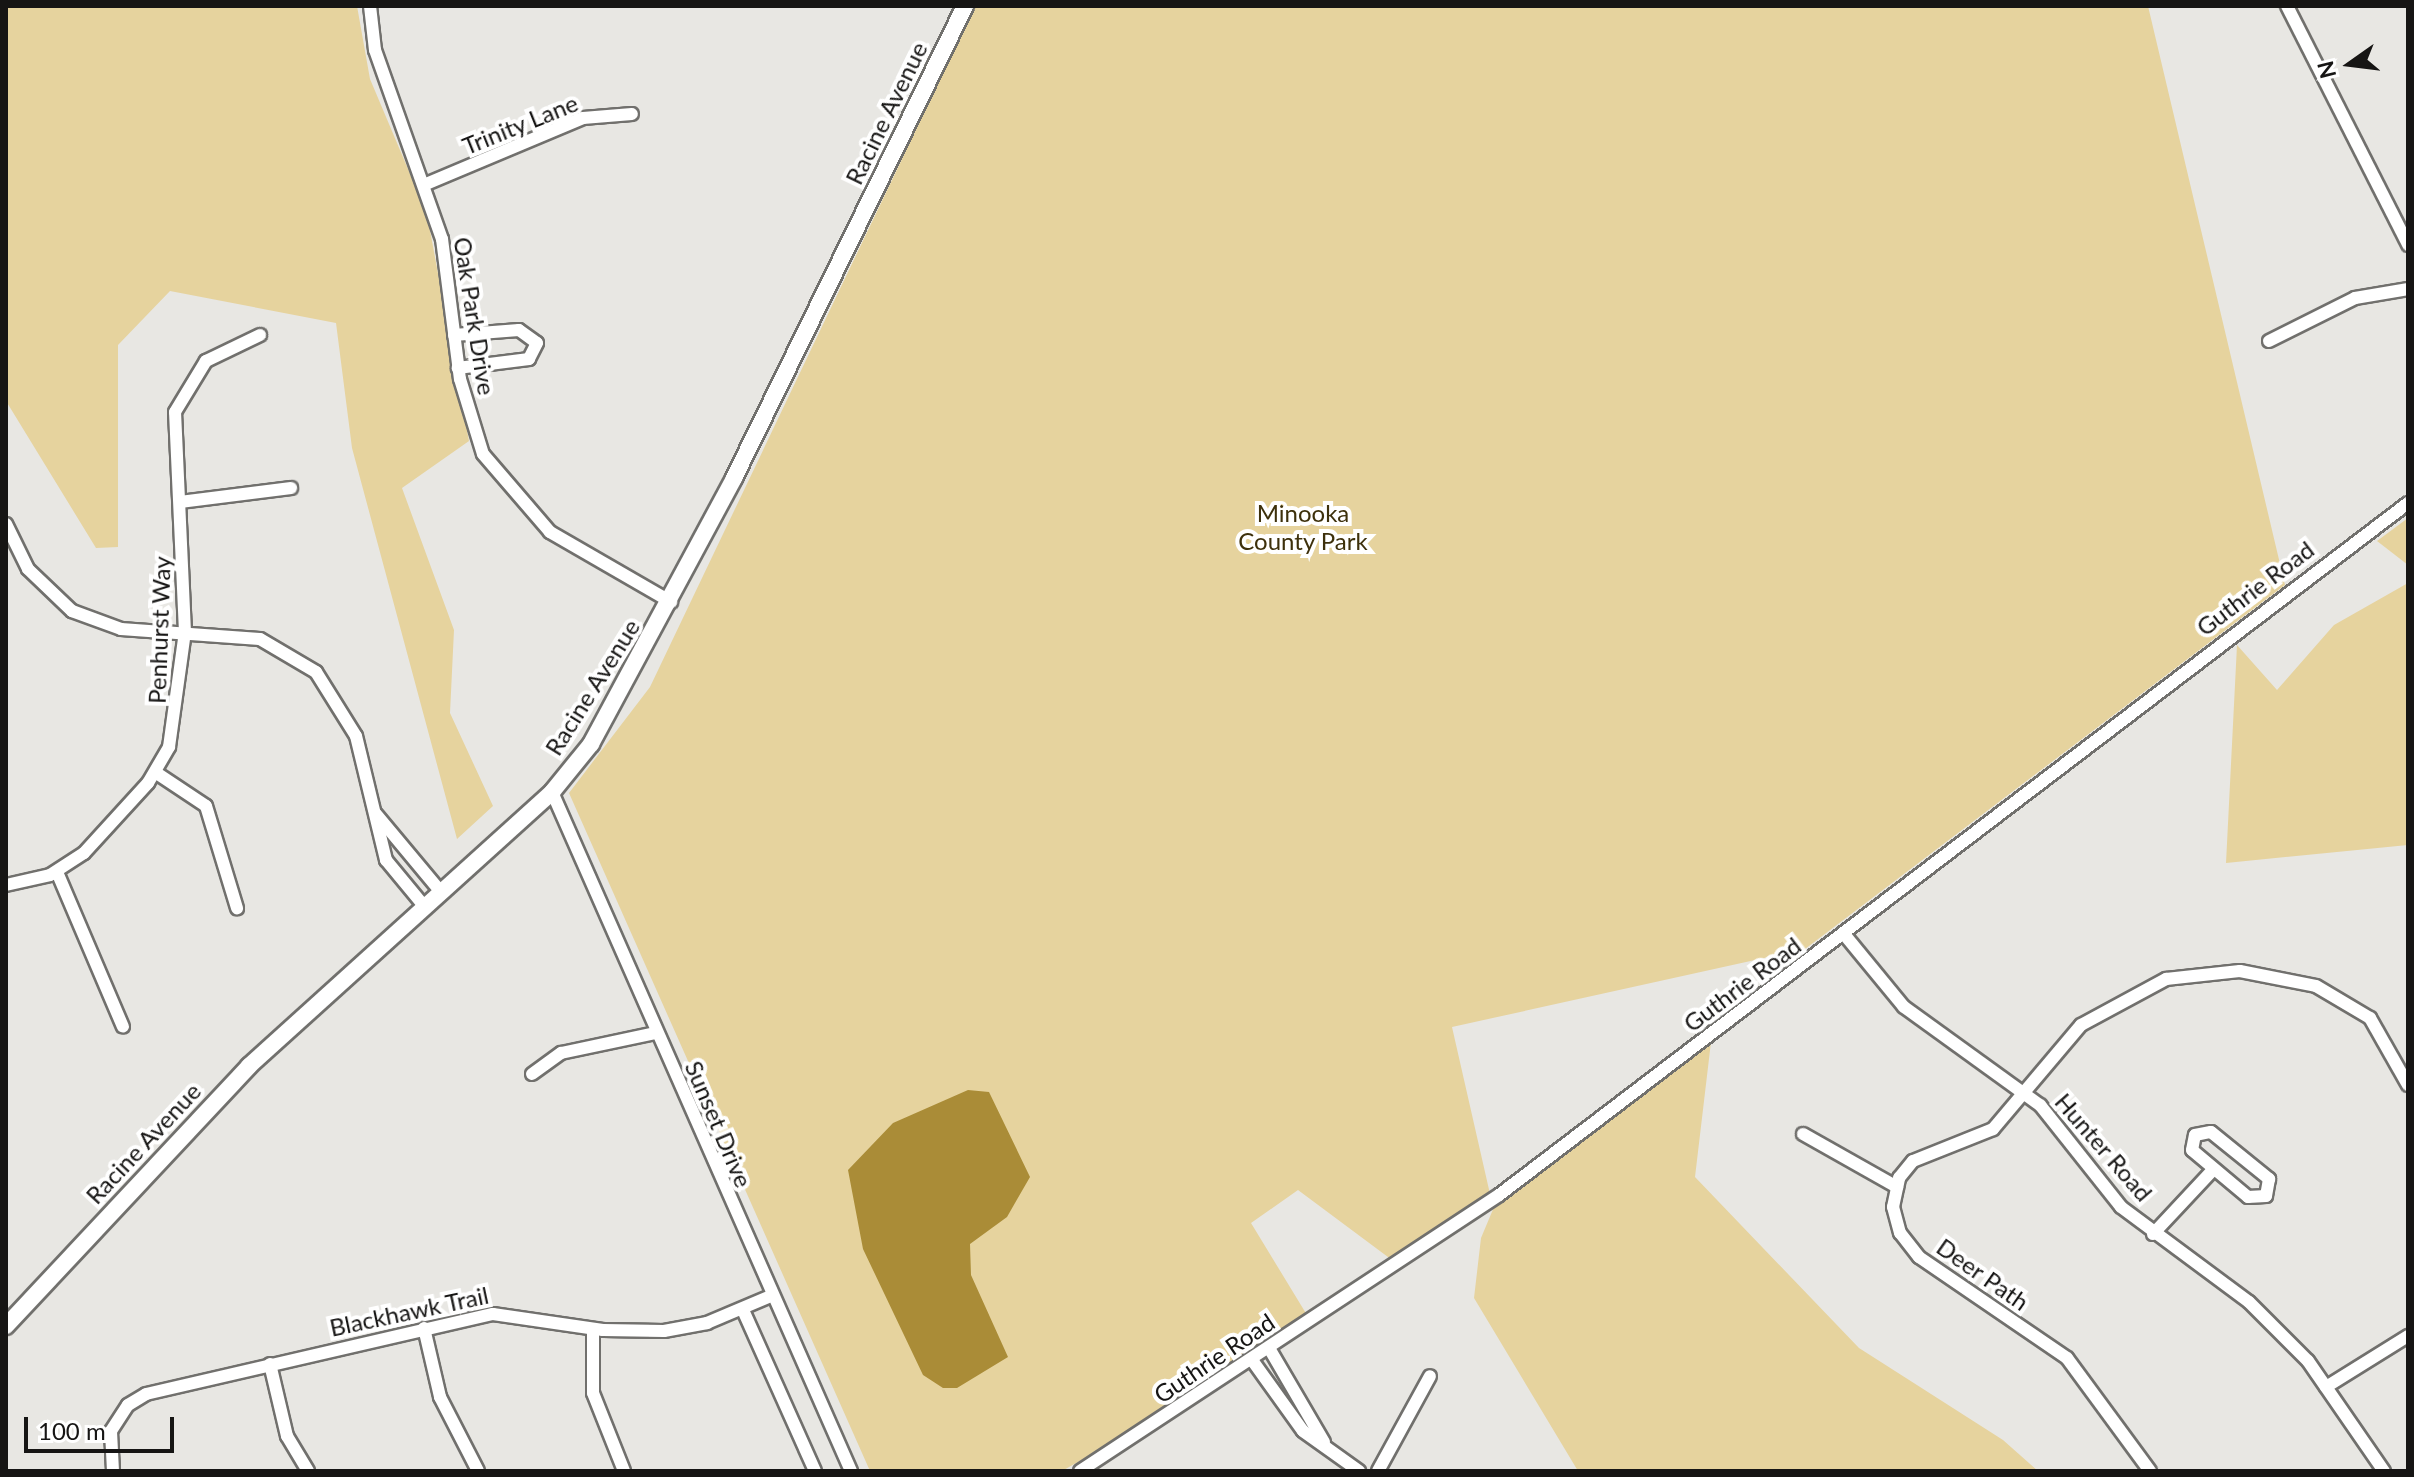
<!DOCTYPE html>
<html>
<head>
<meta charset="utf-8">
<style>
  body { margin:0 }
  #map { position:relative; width:2414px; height:1477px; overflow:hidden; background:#e8e7e3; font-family:Lato,sans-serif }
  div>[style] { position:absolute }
  .green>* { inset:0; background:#e6d39e }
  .water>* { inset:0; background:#aa8c37 }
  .roads { filter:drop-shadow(2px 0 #71706d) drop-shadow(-2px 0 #71706d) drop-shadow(0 2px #71706d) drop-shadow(0 -2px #71706d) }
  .minor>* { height:12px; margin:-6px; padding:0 6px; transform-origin:6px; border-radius:6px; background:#fff }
  .major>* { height:16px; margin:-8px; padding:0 8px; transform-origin:8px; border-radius:8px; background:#fff }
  span { translate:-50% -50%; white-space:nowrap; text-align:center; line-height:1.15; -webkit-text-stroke:8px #fff; paint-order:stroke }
  .street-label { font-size:24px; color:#161514 }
  .park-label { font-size:24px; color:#3d300b }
  .frame { position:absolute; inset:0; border:8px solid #161514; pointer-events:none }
  .north { position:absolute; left:2310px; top:24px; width:80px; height:80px; -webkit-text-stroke:6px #fff; paint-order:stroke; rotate:256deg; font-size:22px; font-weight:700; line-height:32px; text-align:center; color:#161514 }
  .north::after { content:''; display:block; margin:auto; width:28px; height:36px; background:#161514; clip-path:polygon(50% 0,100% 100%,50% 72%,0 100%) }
  .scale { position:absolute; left:24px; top:1417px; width:150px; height:36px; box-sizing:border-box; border:4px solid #161514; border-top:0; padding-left:10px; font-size:24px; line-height:28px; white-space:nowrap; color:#161514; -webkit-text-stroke:6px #fff; paint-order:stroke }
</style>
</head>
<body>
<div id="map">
  <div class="green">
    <i style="clip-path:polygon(6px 6px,357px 6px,370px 79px,427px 214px,469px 441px,402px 488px,454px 630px,450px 713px,493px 806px,457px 839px,352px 448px,336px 323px,170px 291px,118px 345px,118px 547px,96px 548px,6px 401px)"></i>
    <i style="clip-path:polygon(975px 6px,2148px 6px,2285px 585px,1805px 949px,1452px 1027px,1490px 1194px,1392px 1260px,1298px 1190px,1251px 1223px,1307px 1315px,1152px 1420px,1062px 1471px,870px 1471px,569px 793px,650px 687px)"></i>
    <i style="clip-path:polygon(2408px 518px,2408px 565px,2377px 541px)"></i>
    <i style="clip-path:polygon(2408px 583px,2408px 845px,2226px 863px,2237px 645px,2277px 690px,2334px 625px)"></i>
    <i style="clip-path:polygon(1711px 1042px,1695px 1177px,1859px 1348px,2003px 1440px,2038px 1471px,1578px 1471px,1474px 1298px,1481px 1238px,1494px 1207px)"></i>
  </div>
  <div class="water">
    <i style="clip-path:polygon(968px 1090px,989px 1092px,1030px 1177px,1007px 1217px,970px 1244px,971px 1275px,1008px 1357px,957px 1388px,943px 1388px,923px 1375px,863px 1249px,848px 1170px,893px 1123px)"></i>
  </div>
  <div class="roads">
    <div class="minor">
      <i style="left:370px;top:6px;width:44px;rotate:83.5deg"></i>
      <i style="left:375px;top:50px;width:201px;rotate:70.5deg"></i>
      <i style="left:442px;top:239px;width:141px;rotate:82.7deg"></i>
      <i style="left:460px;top:379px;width:78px;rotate:73deg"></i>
      <i style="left:483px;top:454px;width:103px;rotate:49.3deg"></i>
      <i style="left:550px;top:532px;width:140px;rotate:30deg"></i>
      <i style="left:2287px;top:6px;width:268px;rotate:63.1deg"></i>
      <i style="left:426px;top:184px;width:170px;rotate:-22.8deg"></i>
      <i style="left:583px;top:118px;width:49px;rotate:-4.7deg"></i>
      <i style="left:454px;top:335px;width:65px;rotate:-4.4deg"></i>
      <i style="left:519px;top:330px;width:22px;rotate:36deg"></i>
      <i style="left:537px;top:343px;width:18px;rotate:117deg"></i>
      <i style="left:529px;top:359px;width:72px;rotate:172.8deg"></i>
      <i style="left:2269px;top:341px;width:96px;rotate:-26.6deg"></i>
      <i style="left:2355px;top:298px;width:54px;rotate:-9.6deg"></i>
      <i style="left:180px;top:502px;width:112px;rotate:-7.2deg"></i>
      <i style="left:6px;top:524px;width:50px;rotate:63.9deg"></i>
      <i style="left:28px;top:569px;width:61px;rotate:43.7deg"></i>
      <i style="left:72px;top:611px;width:52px;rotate:20.2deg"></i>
      <i style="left:121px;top:629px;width:139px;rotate:4.1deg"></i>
      <i style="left:260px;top:639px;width:65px;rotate:30.5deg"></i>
      <i style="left:316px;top:672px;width:75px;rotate:58deg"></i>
      <i style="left:356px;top:736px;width:128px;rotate:76.4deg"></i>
      <i style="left:386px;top:860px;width:60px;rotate:50.4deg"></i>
      <i style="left:155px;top:772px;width:61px;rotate:33.7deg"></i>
      <i style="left:206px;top:806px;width:107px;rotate:73.1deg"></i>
      <i style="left:552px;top:792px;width:742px;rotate:66.23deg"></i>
      <i style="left:376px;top:814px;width:102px;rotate:50.2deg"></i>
      <i style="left:57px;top:872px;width:168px;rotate:66.9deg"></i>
      <i style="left:6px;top:885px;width:45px;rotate:-12.8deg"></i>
      <i style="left:50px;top:875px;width:40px;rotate:-32.9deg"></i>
      <i style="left:84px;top:853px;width:95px;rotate:-47.6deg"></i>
      <i style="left:148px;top:783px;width:42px;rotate:-59.7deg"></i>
      <i style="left:169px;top:747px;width:116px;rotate:-82.1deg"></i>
      <i style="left:185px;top:632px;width:220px;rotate:-92.6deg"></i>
      <i style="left:175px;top:412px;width:60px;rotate:-58.7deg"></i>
      <i style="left:206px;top:361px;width:60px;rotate:-25.7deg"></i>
      <i style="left:1844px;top:934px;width:94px;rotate:50.6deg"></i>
      <i style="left:1904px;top:1007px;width:168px;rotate:35.8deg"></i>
      <i style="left:2040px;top:1105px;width:130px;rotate:51.5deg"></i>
      <i style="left:2121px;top:1207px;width:159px;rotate:36.6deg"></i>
      <i style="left:2249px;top:1302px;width:83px;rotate:45deg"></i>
      <i style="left:2308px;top:1361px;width:134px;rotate:55.4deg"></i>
      <i style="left:532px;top:1074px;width:36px;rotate:-36deg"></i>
      <i style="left:561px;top:1053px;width:96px;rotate:-12deg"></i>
      <i style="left:2211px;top:1132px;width:75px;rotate:39deg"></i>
      <i style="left:2269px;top:1179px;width:17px;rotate:100deg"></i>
      <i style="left:2266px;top:1196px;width:18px;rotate:177deg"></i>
      <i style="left:2248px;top:1197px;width:73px;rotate:-140deg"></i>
      <i style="left:2192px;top:1150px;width:15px;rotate:-79deg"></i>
      <i style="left:2195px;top:1135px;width:16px;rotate:-11deg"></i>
      <i style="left:1803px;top:1134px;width:108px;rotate:29.4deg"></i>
      <i style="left:2153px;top:1234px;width:86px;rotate:-46.9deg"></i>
      <i style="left:743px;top:1310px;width:176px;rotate:65.9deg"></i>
      <i style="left:424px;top:1328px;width:71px;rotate:76.9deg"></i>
      <i style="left:440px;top:1397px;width:83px;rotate:62.8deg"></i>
      <i style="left:593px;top:1329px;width:64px;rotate:90deg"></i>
      <i style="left:593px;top:1393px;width:84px;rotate:68.3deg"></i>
      <i style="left:1269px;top:1348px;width:109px;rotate:59.7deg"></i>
      <i style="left:1252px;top:1360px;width:87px;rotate:54.3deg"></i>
      <i style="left:1303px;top:1431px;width:69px;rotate:35.5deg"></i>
      <i style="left:270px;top:1364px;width:74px;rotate:76.7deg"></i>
      <i style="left:287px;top:1436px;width:41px;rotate:59deg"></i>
      <i style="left:2326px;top:1387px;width:97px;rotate:-31.9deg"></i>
      <i style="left:113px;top:1471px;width:40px;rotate:-92.9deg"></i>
      <i style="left:111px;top:1431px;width:31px;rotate:-57deg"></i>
      <i style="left:128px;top:1405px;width:21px;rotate:-31deg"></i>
      <i style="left:146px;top:1394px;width:356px;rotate:-13deg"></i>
      <i style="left:493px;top:1314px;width:111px;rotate:8.3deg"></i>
      <i style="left:603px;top:1330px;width:61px;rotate:0.9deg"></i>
      <i style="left:664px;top:1331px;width:44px;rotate:-10.5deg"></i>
      <i style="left:707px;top:1323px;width:69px;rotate:-22.9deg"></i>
      <i style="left:1080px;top:1471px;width:502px;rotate:-33.37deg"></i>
      <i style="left:1499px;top:1195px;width:1142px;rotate:-37.28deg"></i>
      <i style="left:1378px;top:1471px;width:108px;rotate:-61.3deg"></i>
      <i style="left:2150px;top:1471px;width:140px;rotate:-126.3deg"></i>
      <i style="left:2067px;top:1358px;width:179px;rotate:-145.7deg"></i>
      <i style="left:1919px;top:1257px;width:31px;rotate:-128deg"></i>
      <i style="left:1900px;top:1233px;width:27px;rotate:-105deg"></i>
      <i style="left:1893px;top:1207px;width:30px;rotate:-78deg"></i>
      <i style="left:1899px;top:1178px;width:22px;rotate:-51deg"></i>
      <i style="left:1913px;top:1161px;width:86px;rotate:-21.8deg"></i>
      <i style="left:1993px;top:1129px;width:136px;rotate:-49.8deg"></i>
      <i style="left:2081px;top:1025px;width:97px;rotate:-28.4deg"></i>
      <i style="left:2166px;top:979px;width:74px;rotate:-6.2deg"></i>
      <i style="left:2240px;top:971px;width:77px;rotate:11.2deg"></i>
      <i style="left:2316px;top:986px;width:63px;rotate:30.7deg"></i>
      <i style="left:2370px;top:1018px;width:77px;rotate:60.4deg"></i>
    </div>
    <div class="major">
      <i style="left:6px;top:1326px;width:356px;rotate:-46.9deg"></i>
      <i style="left:249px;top:1066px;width:409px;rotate:-42.1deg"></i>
      <i style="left:552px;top:792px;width:62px;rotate:-50.9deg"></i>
      <i style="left:591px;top:744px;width:302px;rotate:-61.7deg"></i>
      <i style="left:734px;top:478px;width:525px;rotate:-63.92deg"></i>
    </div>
  </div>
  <div class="street-label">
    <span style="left:886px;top:113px;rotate:-64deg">Racine Avenue</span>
    <span style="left:520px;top:124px;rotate:-22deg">Trinity Lane</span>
    <span style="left:475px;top:316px;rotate:81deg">Oak Park Drive</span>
    <span style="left:2255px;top:588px;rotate:-37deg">Guthrie Road</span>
    <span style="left:159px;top:630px;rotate:-88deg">Penhurst Way</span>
    <span style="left:592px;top:687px;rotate:-58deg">Racine Avenue</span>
    <span style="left:1742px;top:984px;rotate:-37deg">Guthrie Road</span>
    <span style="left:719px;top:1124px;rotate:67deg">Sunset Drive</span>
    <span style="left:143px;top:1143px;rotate:-47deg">Racine Avenue</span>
    <span style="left:2104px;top:1147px;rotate:49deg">Hunter Road</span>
    <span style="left:1983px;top:1274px;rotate:35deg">Deer Path</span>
    <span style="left:409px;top:1311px;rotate:-12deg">Blackhawk Trail</span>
    <span style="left:1214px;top:1358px;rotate:-34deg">Guthrie Road</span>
  </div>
  <div class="park-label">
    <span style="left:1303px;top:527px">Minooka<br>County Park</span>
  </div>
  <div class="frame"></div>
  <div class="north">N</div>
  <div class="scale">100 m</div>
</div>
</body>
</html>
